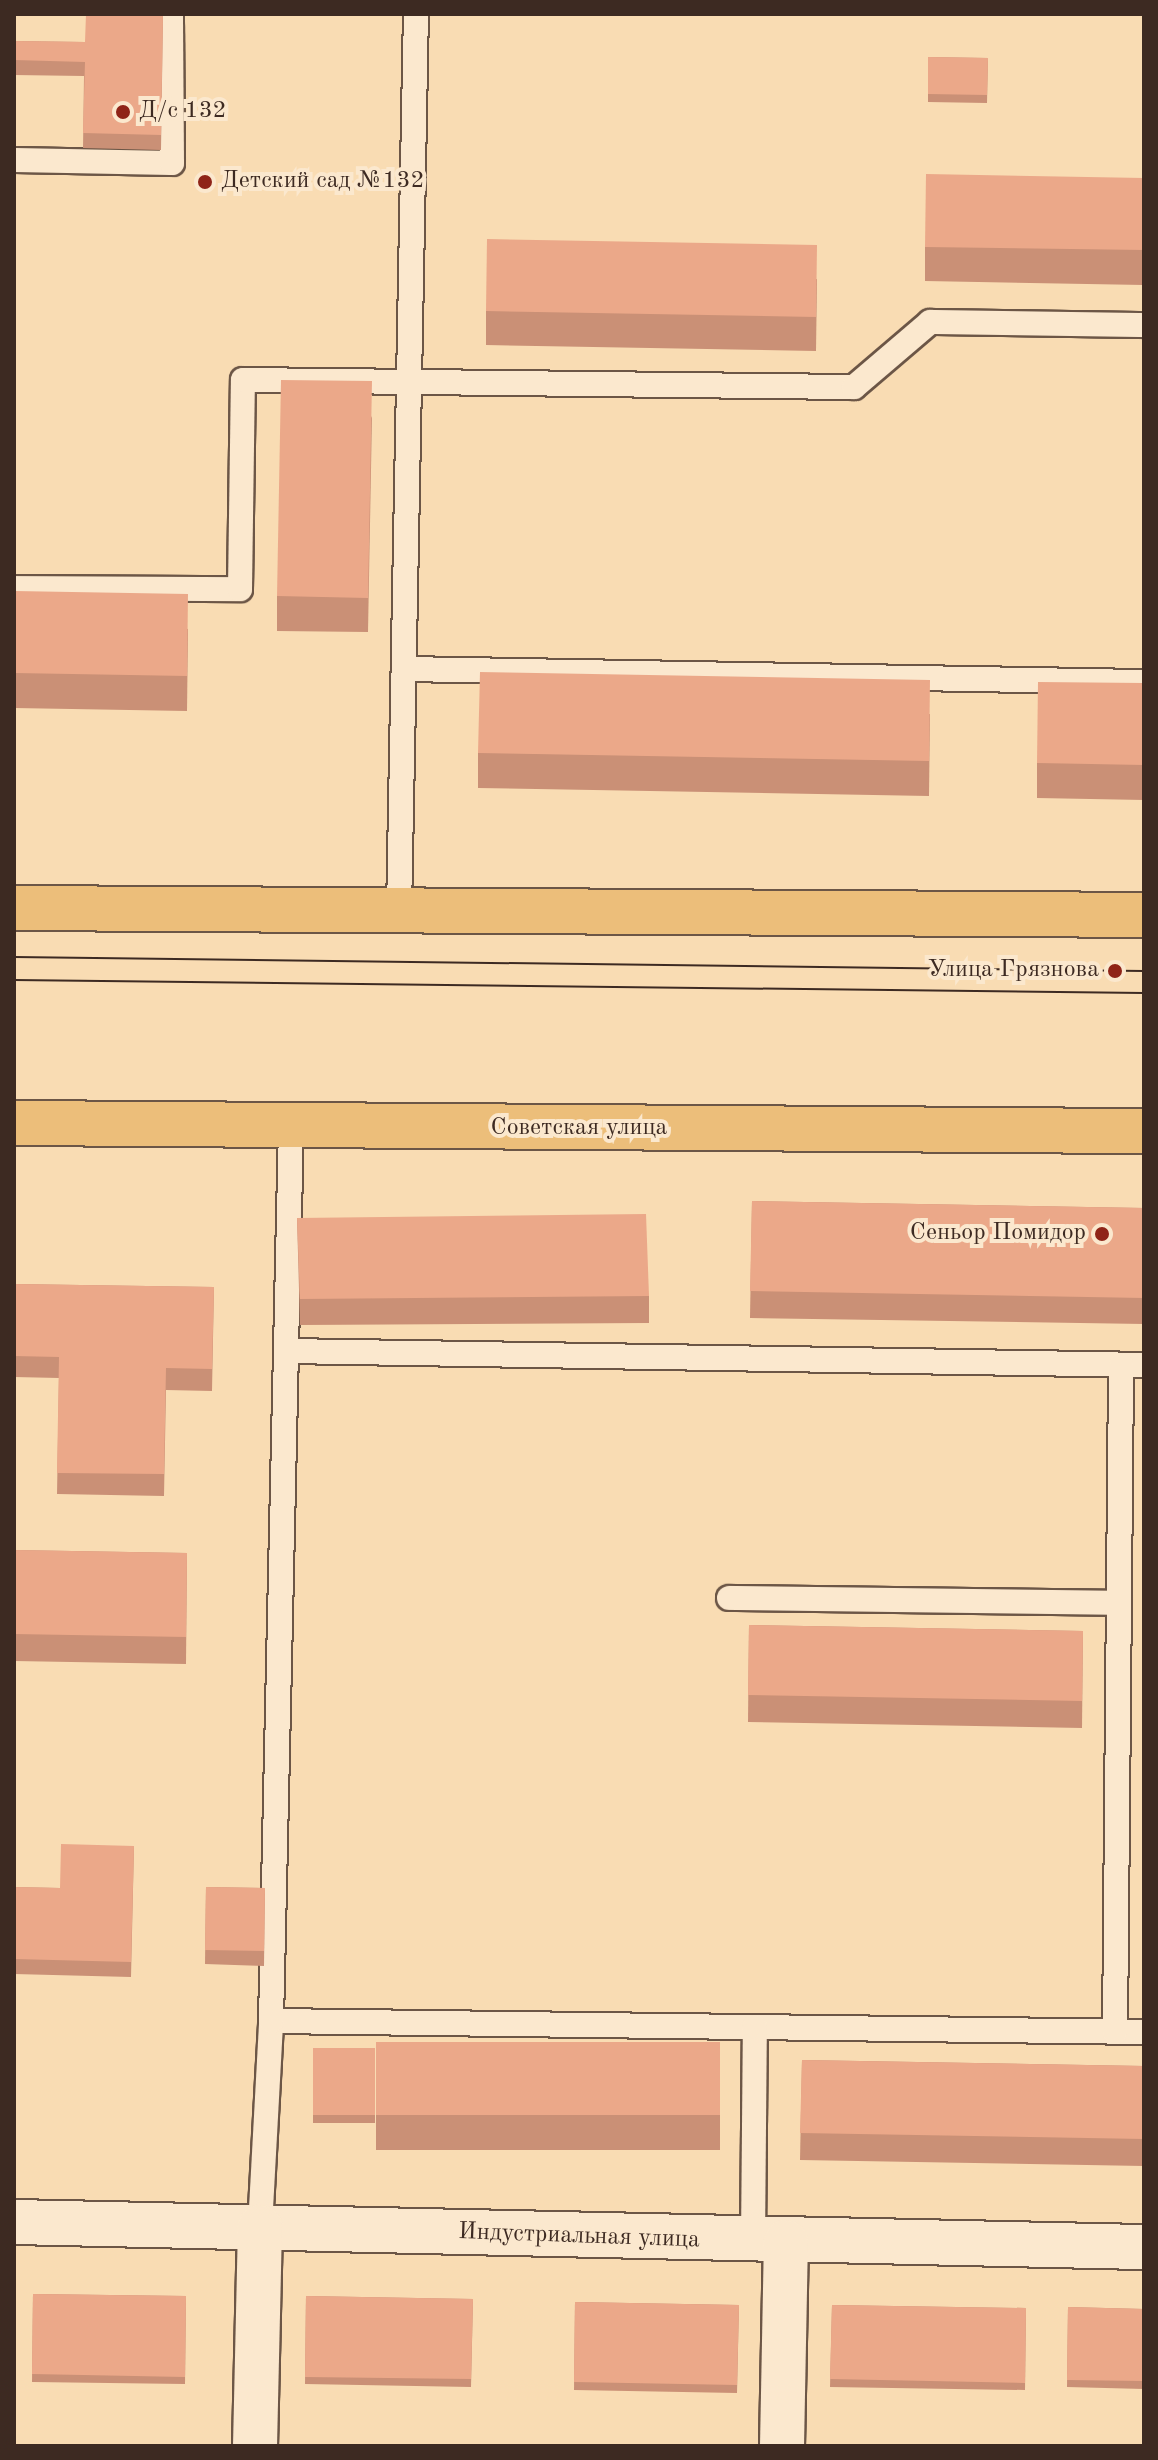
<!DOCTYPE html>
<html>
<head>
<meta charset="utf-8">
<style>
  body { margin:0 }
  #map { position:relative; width:1158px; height:2460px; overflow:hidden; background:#f9dcb3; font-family:"Old Standard TT",serif }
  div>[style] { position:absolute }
  .roads { filter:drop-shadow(2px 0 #6c5646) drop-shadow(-2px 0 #6c5646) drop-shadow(0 2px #6c5646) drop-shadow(0 -2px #6c5646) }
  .lane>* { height:24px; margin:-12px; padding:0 12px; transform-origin:12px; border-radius:12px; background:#fbe8ce }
  .street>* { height:44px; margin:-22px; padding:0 22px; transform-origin:22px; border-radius:22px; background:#fbe8ce }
  .primary>* { height:44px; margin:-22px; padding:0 22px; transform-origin:22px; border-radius:22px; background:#ecbe7a }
  .tram>* { height:2px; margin:-1px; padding:0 1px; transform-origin:1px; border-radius:1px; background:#3d2a22 }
  .wall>* { inset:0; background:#ca9076 }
  .building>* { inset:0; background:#eba889 }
  .dots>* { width:22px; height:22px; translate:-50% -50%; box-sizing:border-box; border:4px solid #fbe8ce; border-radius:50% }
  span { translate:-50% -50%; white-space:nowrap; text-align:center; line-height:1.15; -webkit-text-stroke:8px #fbe8ce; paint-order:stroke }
  .poi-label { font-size:24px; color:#3d2a22 }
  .left { translate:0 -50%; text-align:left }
  .right { translate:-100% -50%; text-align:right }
  .street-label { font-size:24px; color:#3d2a22 }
  .frame { position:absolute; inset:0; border:16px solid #3d2a22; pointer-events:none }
</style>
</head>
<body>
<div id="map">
  <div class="roads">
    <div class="lane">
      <i style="left:14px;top:160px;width:158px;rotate:1.1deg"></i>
      <i style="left:172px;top:163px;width:149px;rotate:-90.4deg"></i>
      <i style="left:14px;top:588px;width:226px;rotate:0.3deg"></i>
      <i style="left:240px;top:589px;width:209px;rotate:-89.2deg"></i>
      <i style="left:243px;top:380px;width:611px;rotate:0.66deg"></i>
      <i style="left:854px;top:387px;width:100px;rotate:-40.5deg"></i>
      <i style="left:930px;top:322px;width:214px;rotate:0.8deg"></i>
      <i style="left:404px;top:669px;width:740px;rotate:1.01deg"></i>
      <i style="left:399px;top:912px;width:898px;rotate:-88.92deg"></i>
      <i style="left:286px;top:1351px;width:858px;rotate:0.93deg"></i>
      <i style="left:729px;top:1598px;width:390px;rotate:0.7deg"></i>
      <i style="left:271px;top:2021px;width:873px;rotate:0.72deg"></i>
      <i style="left:1115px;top:2032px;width:667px;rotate:-89.48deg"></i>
      <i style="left:260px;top:2227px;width:206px;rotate:-86.9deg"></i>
      <i style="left:271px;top:2021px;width:893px;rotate:-88.72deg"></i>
      <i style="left:753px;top:2241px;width:214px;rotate:-89.5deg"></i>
    </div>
    <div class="street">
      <i style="left:14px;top:2222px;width:1130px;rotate:1.27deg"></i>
      <i style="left:255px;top:2446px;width:219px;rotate:-88.7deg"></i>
      <i style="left:782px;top:2446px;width:204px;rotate:-88.9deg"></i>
    </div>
    <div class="primary">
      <i style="left:14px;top:908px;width:1130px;rotate:0.35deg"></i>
      <i style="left:14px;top:1123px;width:1130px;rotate:0.41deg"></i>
    </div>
  </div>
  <div class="tram">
    <i style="left:14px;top:957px;width:1130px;rotate:0.71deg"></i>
    <i style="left:14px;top:980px;width:1130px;rotate:0.66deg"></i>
  </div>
  <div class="wall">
    <i style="clip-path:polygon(163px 14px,161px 150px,83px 148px,84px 76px,14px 75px,14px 41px,85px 42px)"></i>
    <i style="clip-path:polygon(928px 57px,988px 58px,987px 103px,928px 102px)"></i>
    <i style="clip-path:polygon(1144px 178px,1144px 285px,925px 281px,925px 247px)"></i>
    <i style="clip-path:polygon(817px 279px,816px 351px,486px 345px,486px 311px)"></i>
    <i style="clip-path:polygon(372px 416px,368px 632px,277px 631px,277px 596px)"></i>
    <i style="clip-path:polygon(14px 591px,188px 629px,187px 711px,14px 708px)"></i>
    <i style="clip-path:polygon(1144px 683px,1144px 800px,1037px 798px,1037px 763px)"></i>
    <i style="clip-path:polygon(930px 714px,929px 796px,478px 788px,478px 753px)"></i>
    <i style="clip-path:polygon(752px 1201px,1144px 1208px,1144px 1324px,750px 1318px)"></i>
    <i style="clip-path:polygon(297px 1218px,649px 1296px,649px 1323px,300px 1325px)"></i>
    <i style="clip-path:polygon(14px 1284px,214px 1287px,212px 1391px,166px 1390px,164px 1496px,57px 1494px,59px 1378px,14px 1377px)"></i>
    <i style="clip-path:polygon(14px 1550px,187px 1553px,186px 1664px,14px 1661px)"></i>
    <i style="clip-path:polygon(749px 1625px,1083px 1631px,1082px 1728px,748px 1722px)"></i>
    <i style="clip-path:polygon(134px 1846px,131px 1977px,14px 1974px,14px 1887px,60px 1888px)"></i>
    <i style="clip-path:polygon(206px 1887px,265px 1888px,264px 1966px,205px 1964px)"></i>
    <i style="clip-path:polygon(376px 2042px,720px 2042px,720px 2150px,376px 2150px)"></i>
    <i style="clip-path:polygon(313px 2048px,375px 2048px,375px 2123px,313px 2123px)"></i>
    <i style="clip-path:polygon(802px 2060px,1144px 2066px,1144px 2166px,800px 2160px)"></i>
    <i style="clip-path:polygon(33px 2294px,186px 2296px,185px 2384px,32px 2382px)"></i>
    <i style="clip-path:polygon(306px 2296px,473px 2299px,471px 2387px,305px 2384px)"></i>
    <i style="clip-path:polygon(575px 2302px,739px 2305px,737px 2393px,574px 2390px)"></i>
    <i style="clip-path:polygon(832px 2305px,1026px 2308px,1025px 2390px,830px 2387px)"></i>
    <i style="clip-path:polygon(1068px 2307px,1144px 2309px,1144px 2389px,1067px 2387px)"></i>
  </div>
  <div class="building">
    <i style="clip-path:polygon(86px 14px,163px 14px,161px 135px,83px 133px,85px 62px,14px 60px,14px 41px,85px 42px)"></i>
    <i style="clip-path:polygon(928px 57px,988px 58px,987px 95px,928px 94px)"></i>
    <i style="clip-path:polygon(926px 174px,1144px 178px,1144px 250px,925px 247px)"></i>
    <i style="clip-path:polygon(487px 239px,817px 245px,816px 317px,486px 311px)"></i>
    <i style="clip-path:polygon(281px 380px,372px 381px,368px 598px,277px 596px)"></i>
    <i style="clip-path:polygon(14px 591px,188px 594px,187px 676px,14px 673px)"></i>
    <i style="clip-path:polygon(480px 672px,930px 680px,929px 761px,478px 753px)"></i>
    <i style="clip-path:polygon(1038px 682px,1144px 683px,1144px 765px,1037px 763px)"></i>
    <i style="clip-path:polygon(752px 1201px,1144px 1208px,1144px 1298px,750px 1291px)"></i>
    <i style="clip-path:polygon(646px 1214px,649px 1296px,300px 1299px,297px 1218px)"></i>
    <i style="clip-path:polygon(14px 1284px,214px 1287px,212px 1369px,166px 1368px,164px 1474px,57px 1473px,59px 1357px,14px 1356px)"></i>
    <i style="clip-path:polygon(14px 1550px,187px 1553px,186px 1637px,14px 1634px)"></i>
    <i style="clip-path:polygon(749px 1625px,1083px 1631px,1082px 1701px,748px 1695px)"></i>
    <i style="clip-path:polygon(61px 1844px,134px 1846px,131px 1962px,14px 1959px,14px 1887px,60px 1888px)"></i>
    <i style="clip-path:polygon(206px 1887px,265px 1888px,264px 1951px,205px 1950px)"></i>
    <i style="clip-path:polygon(376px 2042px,720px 2042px,720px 2115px,376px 2115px)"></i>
    <i style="clip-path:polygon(313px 2048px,375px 2048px,375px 2115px,313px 2115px)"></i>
    <i style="clip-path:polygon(802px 2060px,1144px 2066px,1144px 2139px,800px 2133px)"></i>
    <i style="clip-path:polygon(33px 2294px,186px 2296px,185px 2377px,32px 2374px)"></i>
    <i style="clip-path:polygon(306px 2296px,473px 2299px,471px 2379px,305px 2377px)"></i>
    <i style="clip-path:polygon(575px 2302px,739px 2305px,737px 2385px,574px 2382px)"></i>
    <i style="clip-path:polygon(832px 2305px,1026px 2308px,1025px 2383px,830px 2379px)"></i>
    <i style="clip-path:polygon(1068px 2307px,1144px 2309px,1144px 2381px,1067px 2380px)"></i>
  </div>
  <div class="dots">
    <i style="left:123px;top:112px;background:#8f2418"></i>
    <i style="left:205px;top:182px;background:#8f2418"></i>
    <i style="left:1115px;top:971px;background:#8f2418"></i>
    <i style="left:1102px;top:1234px;background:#8f2418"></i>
  </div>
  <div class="poi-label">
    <span class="left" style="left:139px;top:112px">Д/с 132</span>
    <span class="left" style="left:221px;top:182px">Детский сад №132</span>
    <span class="right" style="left:1099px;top:971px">Улица Грязнова</span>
    <span class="right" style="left:1086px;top:1234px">Сеньор Помидор</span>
  </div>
  <div class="street-label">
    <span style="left:579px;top:1129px">Советская улица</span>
    <span style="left:579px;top:2237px;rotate:2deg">Индустриальная улица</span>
  </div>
  <div class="frame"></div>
</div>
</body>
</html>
